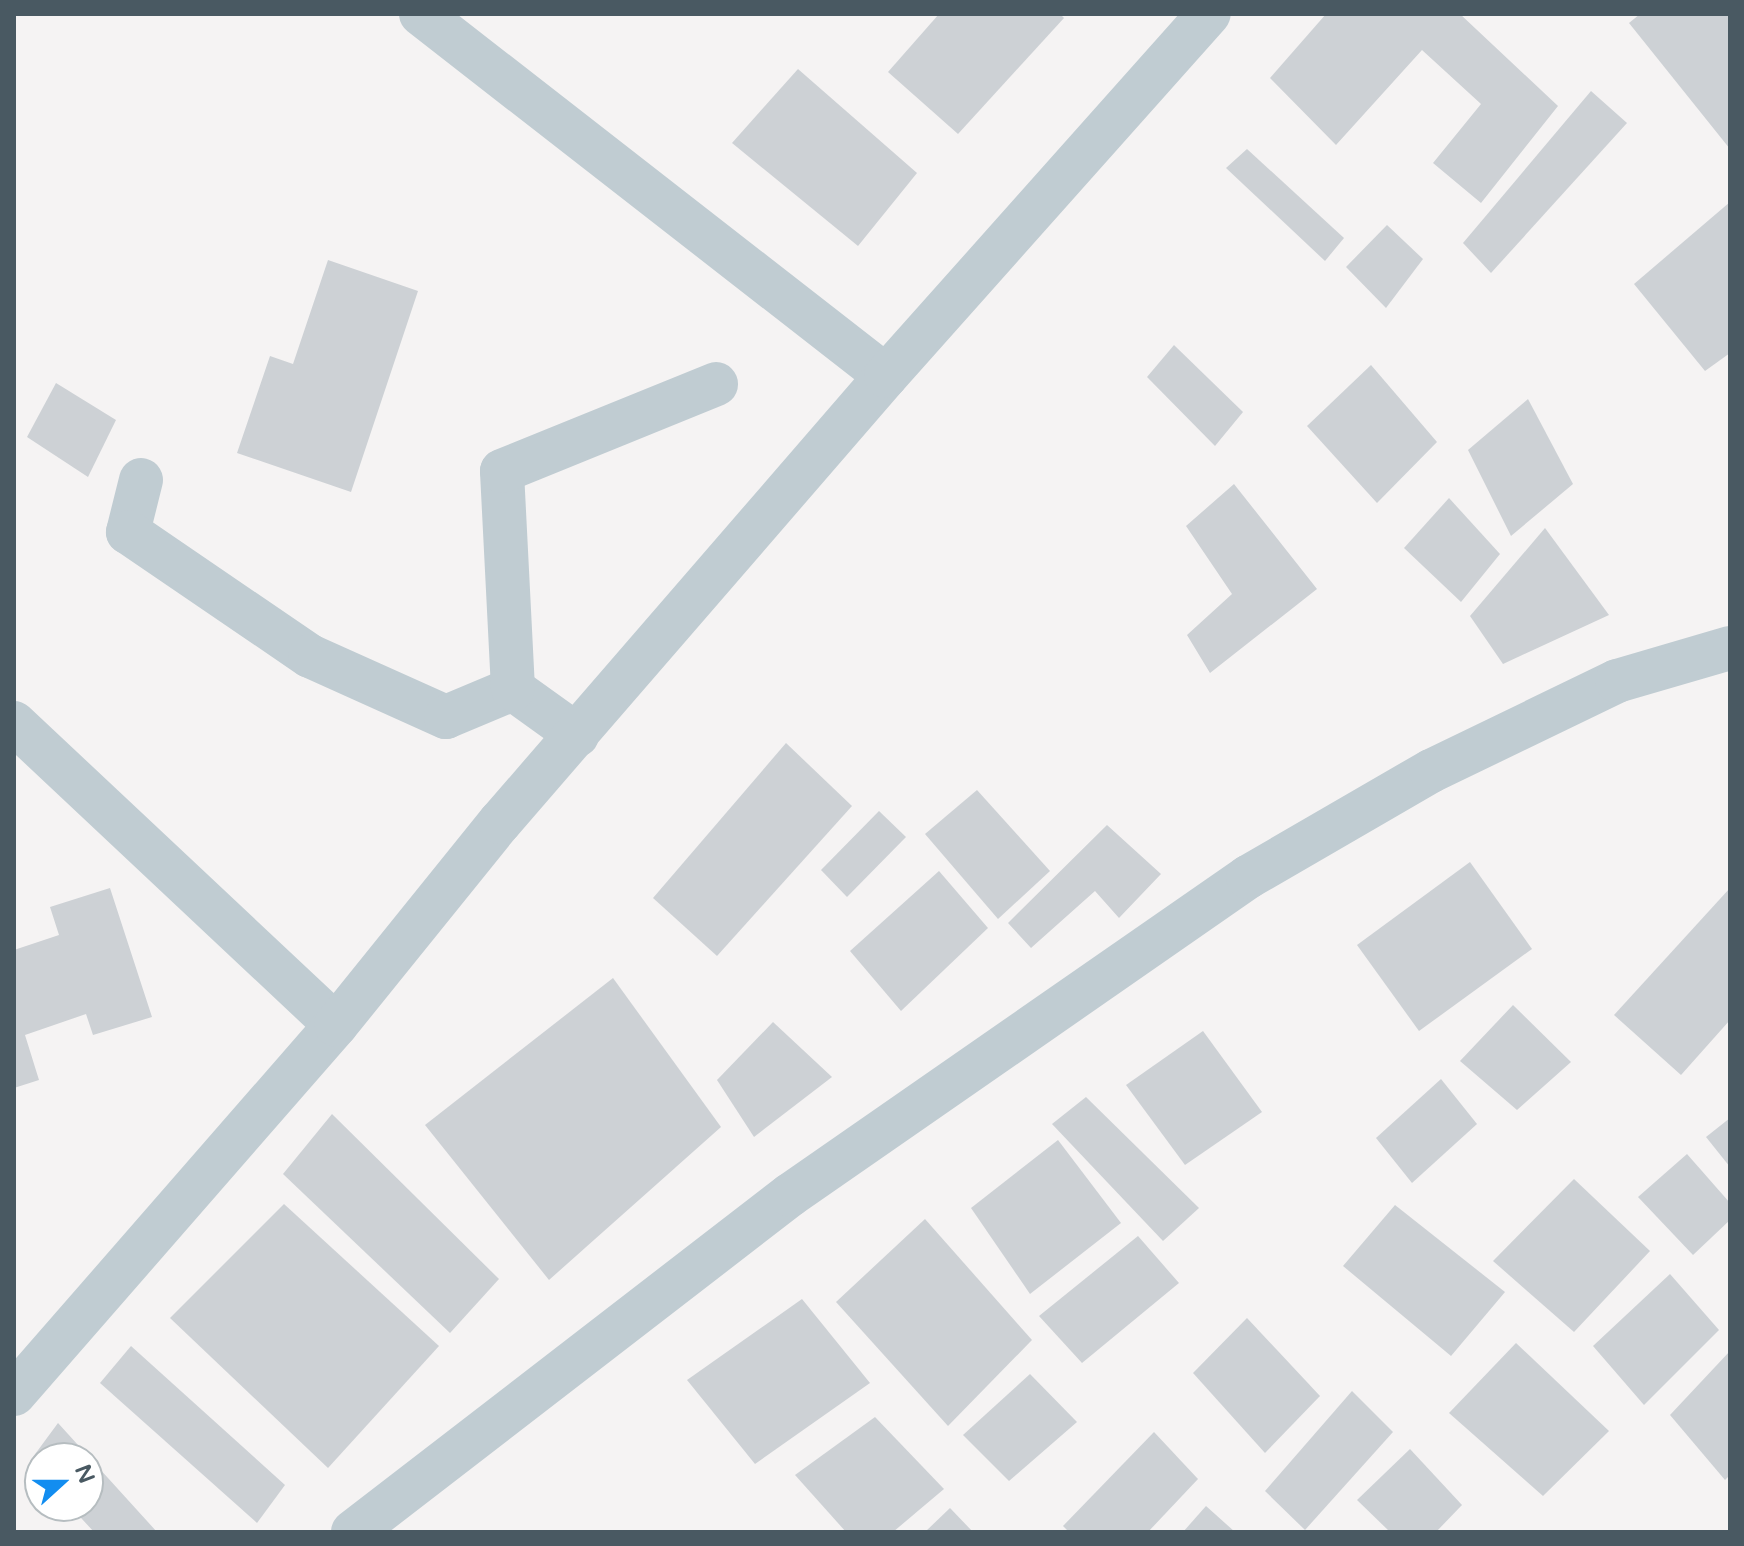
<!DOCTYPE html>
<html>
<head>
<meta charset="utf-8">
<style>
  body { margin:0 }
  #map { position:relative; width:1744px; height:1546px; overflow:hidden; background:#f5f3f3; font-family:"Varela Round",sans-serif }
  div>[style] { position:absolute }
  .building>* { inset:0; background:#cdd1d5 }
  .minor>* { height:44px; margin:-22px; padding:0 22px; transform-origin:22px; border-radius:22px; background:#c0ccd2 }
  span { translate:-50% -50%; white-space:nowrap; text-align:center; line-height:1.15; -webkit-text-stroke:7px #fff; paint-order:stroke }
  .frame { position:absolute; inset:0; border:16px solid #495962; pointer-events:none }
  .north { position:absolute; left:24px; top:1442px; width:80px; height:80px; box-sizing:border-box; background:#fff; border:2px solid #b6bdc0; border-radius:50%; rotate:69deg; font-size:22px; font-weight:700; line-height:32px; text-align:center; color:#495962 }
  .north::after { content:''; display:block; margin:auto; width:28px; height:36px; background:#128df0; clip-path:polygon(50% 0,100% 100%,50% 72%,0 100%) }
</style>
</head>
<body>
<div id="map">
  <div class="building">
    <i style="clip-path:polygon(939px 14px,1060px 14px,1064px 18px,958px 134px,888px 72px)"></i>
    <i style="clip-path:polygon(1326px 14px,1460px 14px,1558px 106px,1481px 203px,1433px 163px,1481px 104px,1422px 50px,1336px 145px,1270px 78px)"></i>
    <i style="clip-path:polygon(1640px 14px,1730px 14px,1730px 149px,1629px 23px)"></i>
    <i style="clip-path:polygon(798px 69px,917px 173px,858px 246px,732px 143px)"></i>
    <i style="clip-path:polygon(1591px 91px,1627px 123px,1491px 273px,1463px 243px)"></i>
    <i style="clip-path:polygon(1247px 149px,1344px 238px,1325px 261px,1226px 168px)"></i>
    <i style="clip-path:polygon(1730px 202px,1730px 353px,1705px 371px,1634px 284px)"></i>
    <i style="clip-path:polygon(1387px 225px,1423px 259px,1386px 308px,1346px 267px)"></i>
    <i style="clip-path:polygon(328px 260px,418px 291px,351px 492px,237px 453px,270px 356px,293px 364px)"></i>
    <i style="clip-path:polygon(1174px 345px,1243px 412px,1215px 446px,1147px 377px)"></i>
    <i style="clip-path:polygon(1371px 365px,1437px 442px,1377px 503px,1307px 426px)"></i>
    <i style="clip-path:polygon(56px 383px,116px 420px,88px 477px,27px 437px)"></i>
    <i style="clip-path:polygon(1528px 399px,1573px 484px,1511px 536px,1468px 450px)"></i>
    <i style="clip-path:polygon(1234px 484px,1317px 589px,1210px 673px,1187px 635px,1232px 594px,1186px 526px)"></i>
    <i style="clip-path:polygon(1449px 498px,1500px 554px,1461px 602px,1404px 548px)"></i>
    <i style="clip-path:polygon(1545px 528px,1609px 615px,1503px 664px,1470px 616px)"></i>
    <i style="clip-path:polygon(786px 743px,852px 806px,717px 956px,653px 898px)"></i>
    <i style="clip-path:polygon(977px 790px,1050px 871px,998px 919px,925px 834px)"></i>
    <i style="clip-path:polygon(879px 811px,906px 837px,847px 897px,821px 870px)"></i>
    <i style="clip-path:polygon(1107px 825px,1161px 874px,1119px 918px,1095px 891px,1031px 948px,1008px 923px)"></i>
    <i style="clip-path:polygon(1470px 862px,1532px 949px,1419px 1031px,1357px 945px)"></i>
    <i style="clip-path:polygon(939px 871px,988px 928px,901px 1011px,850px 951px)"></i>
    <i style="clip-path:polygon(110px 888px,152px 1017px,93px 1035px,86px 1014px,25px 1035px,39px 1080px,14px 1088px,14px 950px,59px 935px,50px 907px)"></i>
    <i style="clip-path:polygon(1730px 888px,1730px 1020px,1681px 1075px,1614px 1015px)"></i>
    <i style="clip-path:polygon(613px 978px,721px 1127px,549px 1280px,425px 1125px)"></i>
    <i style="clip-path:polygon(1513px 1005px,1571px 1062px,1517px 1110px,1460px 1061px)"></i>
    <i style="clip-path:polygon(773px 1022px,832px 1077px,754px 1137px,717px 1080px)"></i>
    <i style="clip-path:polygon(1203px 1031px,1262px 1112px,1185px 1165px,1126px 1085px)"></i>
    <i style="clip-path:polygon(1441px 1079px,1477px 1124px,1412px 1183px,1376px 1138px)"></i>
    <i style="clip-path:polygon(1086px 1097px,1199px 1208px,1163px 1241px,1052px 1124px)"></i>
    <i style="clip-path:polygon(332px 1114px,499px 1279px,450px 1333px,283px 1174px)"></i>
    <i style="clip-path:polygon(1730px 1118px,1730px 1167px,1706px 1137px)"></i>
    <i style="clip-path:polygon(1058px 1140px,1121px 1223px,1030px 1294px,971px 1208px)"></i>
    <i style="clip-path:polygon(1687px 1154px,1730px 1203px,1730px 1220px,1693px 1255px,1638px 1197px)"></i>
    <i style="clip-path:polygon(1574px 1179px,1650px 1251px,1574px 1332px,1493px 1261px)"></i>
    <i style="clip-path:polygon(284px 1204px,439px 1346px,328px 1468px,170px 1318px)"></i>
    <i style="clip-path:polygon(1395px 1205px,1505px 1292px,1451px 1356px,1343px 1266px)"></i>
    <i style="clip-path:polygon(925px 1219px,1032px 1340px,948px 1426px,836px 1302px)"></i>
    <i style="clip-path:polygon(1138px 1236px,1179px 1283px,1082px 1363px,1039px 1316px)"></i>
    <i style="clip-path:polygon(1670px 1274px,1719px 1330px,1644px 1405px,1593px 1346px)"></i>
    <i style="clip-path:polygon(802px 1299px,870px 1383px,755px 1464px,687px 1380px)"></i>
    <i style="clip-path:polygon(1247px 1318px,1320px 1396px,1265px 1453px,1193px 1373px)"></i>
    <i style="clip-path:polygon(1516px 1343px,1609px 1431px,1543px 1496px,1449px 1413px)"></i>
    <i style="clip-path:polygon(131px 1346px,285px 1485px,257px 1523px,100px 1383px)"></i>
    <i style="clip-path:polygon(1730px 1351px,1730px 1475px,1725px 1480px,1670px 1415px)"></i>
    <i style="clip-path:polygon(1030px 1374px,1077px 1422px,1009px 1481px,963px 1435px)"></i>
    <i style="clip-path:polygon(1352px 1391px,1393px 1432px,1305px 1530px,1265px 1491px)"></i>
    <i style="clip-path:polygon(875px 1417px,944px 1489px,893px 1532px,846px 1532px,795px 1475px)"></i>
    <i style="clip-path:polygon(58px 1423px,88px 1456px,157px 1532px,94px 1532px,70px 1506px,88px 1506px,88px 1458px,40px 1458px,40px 1472px,30px 1461px)"></i>
    <i style="clip-path:polygon(1154px 1432px,1198px 1479px,1148px 1532px,1069px 1532px,1063px 1526px)"></i>
    <i style="clip-path:polygon(1410px 1449px,1462px 1505px,1436px 1532px,1390px 1532px,1357px 1500px)"></i>
    <i style="clip-path:polygon(1206px 1506px,1235px 1532px,1183px 1532px)"></i>
    <i style="clip-path:polygon(950px 1508px,973px 1532px,925px 1532px)"></i>
  </div>
  <div class="minor">
    <i style="left:421px;top:14px;width:589px;rotate:37.9deg"></i>
    <i style="left:141px;top:480px;width:54px;rotate:104deg"></i>
    <i style="left:128px;top:532px;width:220px;rotate:34.3deg"></i>
    <i style="left:310px;top:656px;width:149px;rotate:24.2deg"></i>
    <i style="left:446px;top:717px;width:73px;rotate:-22.7deg"></i>
    <i style="left:513px;top:689px;width:79px;rotate:35.7deg"></i>
    <i style="left:513px;top:689px;width:218px;rotate:-92.9deg"></i>
    <i style="left:502px;top:471px;width:231px;rotate:-22.1deg"></i>
    <i style="left:14px;top:723px;width:441px;rotate:43.2deg"></i>
    <i style="left:14px;top:1394px;width:490px;rotate:-48.9deg"></i>
    <i style="left:336px;top:1025px;width:261px;rotate:-51.1deg"></i>
    <i style="left:500px;top:822px;width:590px;rotate:-49.12deg"></i>
    <i style="left:886px;top:376px;width:485px;rotate:-48.3deg"></i>
    <i style="left:353px;top:1532px;width:552px;rotate:-37.64deg"></i>
    <i style="left:790px;top:1195px;width:558px;rotate:-34.77deg"></i>
    <i style="left:1248px;top:877px;width:211px;rotate:-30.1deg"></i>
    <i style="left:1431px;top:771px;width:207px;rotate:-25.8deg"></i>
    <i style="left:1617px;top:681px;width:118px;rotate:-16.3deg"></i>
  </div>
  <div class="frame"></div>
  <div class="north">N</div>
</div>
</body>
</html>
